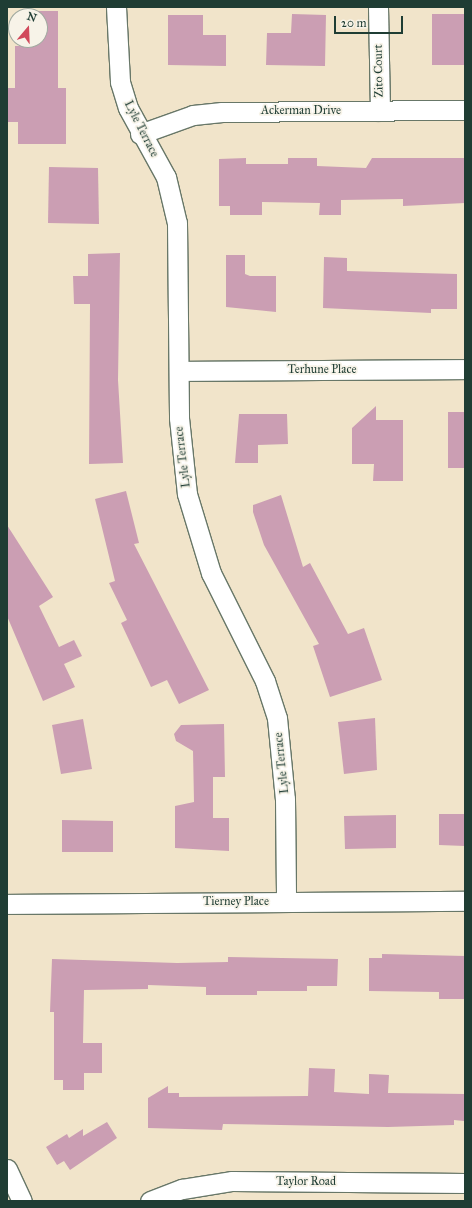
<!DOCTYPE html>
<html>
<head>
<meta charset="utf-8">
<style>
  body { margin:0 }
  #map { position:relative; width:472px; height:1208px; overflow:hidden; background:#f1e4ca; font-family:"IM FELL Great Primer",serif }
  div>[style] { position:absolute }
  .building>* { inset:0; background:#cb9eb3 }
  .roads { filter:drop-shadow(1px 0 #687768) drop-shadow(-1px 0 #687768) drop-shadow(0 1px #687768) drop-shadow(0 -1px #687768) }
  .street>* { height:19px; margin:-9.5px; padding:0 9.5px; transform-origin:9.5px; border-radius:9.5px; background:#fff }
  span { translate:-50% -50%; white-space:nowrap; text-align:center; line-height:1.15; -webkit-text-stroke:3.5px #f7f3e8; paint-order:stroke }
  .street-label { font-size:12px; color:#1f3d34 }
  .frame { position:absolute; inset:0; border:8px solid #1f3d34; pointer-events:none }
  .north { position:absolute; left:8px; top:8px; width:40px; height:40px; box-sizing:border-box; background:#f7f3e8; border:1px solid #a1aaa0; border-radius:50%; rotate:19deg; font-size:11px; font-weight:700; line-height:16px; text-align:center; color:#1f3d34 }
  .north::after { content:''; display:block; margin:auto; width:14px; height:18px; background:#d1495b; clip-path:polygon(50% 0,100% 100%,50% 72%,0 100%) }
  .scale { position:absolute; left:334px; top:16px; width:69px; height:18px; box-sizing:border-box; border:2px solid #1f3d34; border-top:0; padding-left:5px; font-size:12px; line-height:14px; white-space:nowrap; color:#1f3d34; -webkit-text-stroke:3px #f7f3e8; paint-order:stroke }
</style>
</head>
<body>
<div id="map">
  <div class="building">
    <i style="clip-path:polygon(22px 11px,58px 11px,58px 88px,66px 88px,66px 144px,18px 144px,18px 122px,7px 122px,7px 88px,15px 88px,15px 46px,22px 46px,22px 40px,40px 40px,40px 16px,22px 16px)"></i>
    <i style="clip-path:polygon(292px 14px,326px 15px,325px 66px,266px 65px,267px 33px,291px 33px)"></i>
    <i style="clip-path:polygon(432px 14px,465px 14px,465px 65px,432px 65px)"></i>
    <i style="clip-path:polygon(168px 15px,203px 15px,203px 35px,226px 35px,226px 66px,168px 65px)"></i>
    <i style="clip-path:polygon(246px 158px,246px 164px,288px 164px,288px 158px,317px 158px,317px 166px,366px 168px,372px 158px,465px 158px,465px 203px,403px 206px,403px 199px,341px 200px,341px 215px,319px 215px,320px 203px,262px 202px,262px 215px,230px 215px,230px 206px,219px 206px,219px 159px)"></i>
    <i style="clip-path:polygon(49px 167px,98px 168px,99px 224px,48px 223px)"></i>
    <i style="clip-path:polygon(120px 253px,118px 380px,123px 463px,89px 464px,90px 304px,74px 304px,73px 276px,88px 276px,88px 254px)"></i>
    <i style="clip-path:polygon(226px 255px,245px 255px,245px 274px,250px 276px,276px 276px,276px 312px,226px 307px)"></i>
    <i style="clip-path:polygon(324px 257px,347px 258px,347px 271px,457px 274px,457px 309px,431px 309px,431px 313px,323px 308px)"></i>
    <i style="clip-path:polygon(376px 406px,376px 420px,403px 420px,403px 481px,373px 481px,374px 464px,352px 464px,352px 428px)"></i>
    <i style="clip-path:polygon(448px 412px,465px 412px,465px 468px,448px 468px)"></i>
    <i style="clip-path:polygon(239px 414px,287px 414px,288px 444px,258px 445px,258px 463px,235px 463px)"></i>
    <i style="clip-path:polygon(126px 491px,139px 543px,134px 544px,209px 690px,179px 704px,167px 680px,151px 687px,121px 623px,127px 620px,109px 583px,115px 581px,95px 499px)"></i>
    <i style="clip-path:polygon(281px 495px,303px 567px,310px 563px,348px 634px,364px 628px,382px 680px,330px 697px,313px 646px,319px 644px,264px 545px,253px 512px,253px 505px)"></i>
    <i style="clip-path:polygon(7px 525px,53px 597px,39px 606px,59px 647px,74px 640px,82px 656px,64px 664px,75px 687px,43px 701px,7px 616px)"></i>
    <i style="clip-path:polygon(375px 718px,377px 770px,344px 774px,338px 722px)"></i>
    <i style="clip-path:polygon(83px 719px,92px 769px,61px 774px,52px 725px)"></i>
    <i style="clip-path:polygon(224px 724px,225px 777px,213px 777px,213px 818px,229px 818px,229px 851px,175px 848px,175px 806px,194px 802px,193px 751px,176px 741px,174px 734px,181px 725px)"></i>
    <i style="clip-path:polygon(439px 814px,465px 814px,465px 846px,439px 845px)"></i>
    <i style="clip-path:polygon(396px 815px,396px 848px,345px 849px,344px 816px)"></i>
    <i style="clip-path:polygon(62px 820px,113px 821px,113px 852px,62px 852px)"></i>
    <i style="clip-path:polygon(382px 954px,465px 956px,465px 999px,439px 999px,439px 992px,369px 991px,369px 958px,382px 958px)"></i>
    <i style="clip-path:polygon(228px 957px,338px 959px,337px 986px,307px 986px,307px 991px,257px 991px,257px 995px,206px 995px,206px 987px,148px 985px,148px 989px,84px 990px,83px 1043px,102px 1043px,102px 1073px,84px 1073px,84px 1090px,63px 1090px,63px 1080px,54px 1080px,54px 1012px,50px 1012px,52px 959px,177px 963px,228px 962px)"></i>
    <i style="clip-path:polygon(309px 1068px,335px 1069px,334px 1092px,369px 1094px,369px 1074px,389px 1075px,388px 1093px,465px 1094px,464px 1121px,454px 1120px,454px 1125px,388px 1127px,223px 1124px,222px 1130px,148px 1128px,148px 1098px,168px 1086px,168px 1093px,179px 1093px,179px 1097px,308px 1096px)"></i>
    <i style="clip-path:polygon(107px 1122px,117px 1138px,70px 1170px,64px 1161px,57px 1165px,46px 1147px,67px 1134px,69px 1138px,83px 1129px,83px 1136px)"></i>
  </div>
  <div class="roads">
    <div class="street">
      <i style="left:116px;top:7px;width:75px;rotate:86.9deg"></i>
      <i style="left:120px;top:82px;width:27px;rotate:73deg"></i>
      <i style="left:128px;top:108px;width:79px;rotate:61.2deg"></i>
      <i style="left:166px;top:177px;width:47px;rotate:76.6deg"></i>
      <i style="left:177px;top:223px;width:195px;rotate:89.4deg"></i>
      <i style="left:179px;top:418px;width:76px;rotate:84deg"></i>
      <i style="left:187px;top:494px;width:83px;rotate:73.1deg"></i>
      <i style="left:211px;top:573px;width:121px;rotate:63.4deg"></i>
      <i style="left:265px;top:681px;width:39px;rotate:72deg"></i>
      <i style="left:277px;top:718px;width:81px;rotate:84.4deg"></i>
      <i style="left:285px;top:799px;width:103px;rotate:89.4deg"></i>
      <i style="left:378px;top:7px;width:104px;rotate:88.9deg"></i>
      <i style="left:140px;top:134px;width:56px;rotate:-19.7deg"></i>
      <i style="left:193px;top:115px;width:29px;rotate:-6deg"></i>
      <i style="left:222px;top:112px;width:243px;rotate:-0.5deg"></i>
      <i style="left:179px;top:371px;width:286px;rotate:-0.4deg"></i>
      <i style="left:7px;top:904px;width:458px;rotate:-0.4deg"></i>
      <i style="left:7px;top:1169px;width:35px;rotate:65deg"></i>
      <i style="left:150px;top:1201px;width:34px;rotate:-21deg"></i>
      <i style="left:182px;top:1189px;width:51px;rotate:-9.1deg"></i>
      <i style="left:232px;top:1181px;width:233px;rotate:0.5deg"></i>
    </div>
  </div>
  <div class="street-label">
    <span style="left:379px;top:71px;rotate:-91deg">Zito Court</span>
    <span style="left:301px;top:111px">Ackerman Drive</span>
    <span style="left:141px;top:129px;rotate:63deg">Lyle Terrace</span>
    <span style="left:322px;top:370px">Terhune Place</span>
    <span style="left:183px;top:457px;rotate:-97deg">Lyle Terrace</span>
    <span style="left:282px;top:763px;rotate:-96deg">Lyle Terrace</span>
    <span style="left:236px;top:902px">Tierney Place</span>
    <span style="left:306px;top:1182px">Taylor Road</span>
  </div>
  <div class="frame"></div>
  <div class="north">N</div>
  <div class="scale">20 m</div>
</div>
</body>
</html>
